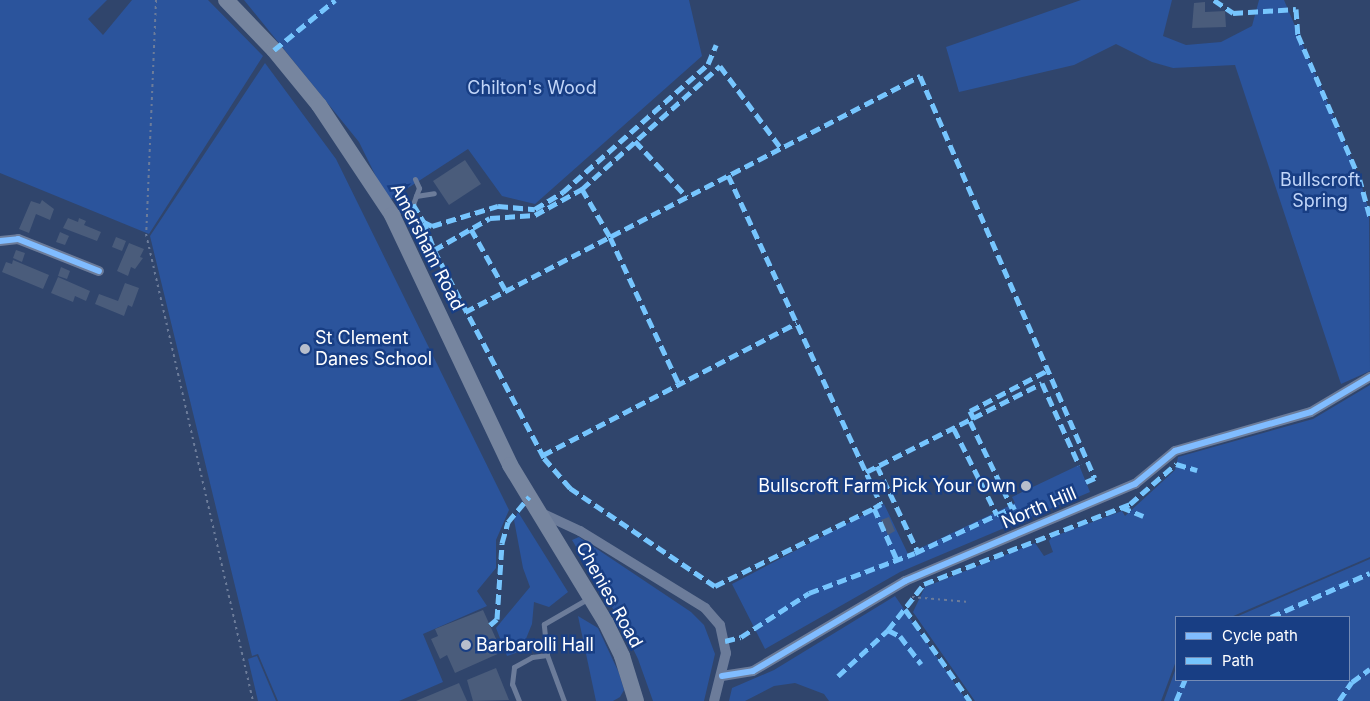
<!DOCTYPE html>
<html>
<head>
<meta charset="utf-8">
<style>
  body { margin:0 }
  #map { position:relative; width:1370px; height:701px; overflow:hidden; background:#30456c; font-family:Inter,sans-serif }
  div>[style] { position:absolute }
  .green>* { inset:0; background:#2b549c }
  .building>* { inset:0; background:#4a5c7b }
  .path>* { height:2px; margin-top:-1px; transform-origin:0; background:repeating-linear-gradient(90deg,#6c7c9a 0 2.5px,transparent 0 6.5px) }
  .service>* { height:5px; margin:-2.5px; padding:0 2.5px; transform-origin:2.5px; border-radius:2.5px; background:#6c7c9a }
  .minor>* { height:10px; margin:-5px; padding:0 5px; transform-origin:5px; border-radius:5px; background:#6c7c9a }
  .primary>* { height:16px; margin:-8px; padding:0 8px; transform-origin:8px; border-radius:8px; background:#76859f }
  .quiet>* { height:5px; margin-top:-2.5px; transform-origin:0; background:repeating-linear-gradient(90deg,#76c5fe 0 10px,transparent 0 15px) }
  .cycleway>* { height:6px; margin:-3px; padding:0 3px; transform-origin:3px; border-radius:3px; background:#80bcff }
  .dots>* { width:14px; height:14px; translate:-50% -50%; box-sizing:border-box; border:2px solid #183e84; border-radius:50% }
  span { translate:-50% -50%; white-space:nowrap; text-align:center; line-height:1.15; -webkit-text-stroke:5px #183e84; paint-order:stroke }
  .park-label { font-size:18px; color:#c2d6f9 }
  .street-label { font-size:18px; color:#fff }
  .poi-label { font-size:18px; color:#fff }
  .left { translate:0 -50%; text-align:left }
  .right { translate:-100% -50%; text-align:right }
  .legend { position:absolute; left:1175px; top:616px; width:175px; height:65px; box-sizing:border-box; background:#183e84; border:1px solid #748bb5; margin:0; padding:6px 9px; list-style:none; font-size:15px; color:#fff }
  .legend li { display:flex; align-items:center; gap:10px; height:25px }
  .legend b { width:25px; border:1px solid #748bb5 }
</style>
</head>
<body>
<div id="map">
  <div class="green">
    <i style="clip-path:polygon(0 0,107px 0,88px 19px,103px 35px,132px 0,208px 0,263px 56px,149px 234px,0 173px)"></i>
    <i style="clip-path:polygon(244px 0,689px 0,702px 56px,535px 204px,502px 196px,468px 149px,388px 201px,359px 142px)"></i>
    <i style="clip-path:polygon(1081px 0,1172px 0,1163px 36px,1186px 45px,1221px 42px,1252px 26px,1259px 0,1284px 0,1359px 177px,1369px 210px,1370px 371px,1341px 384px,1235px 65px,1173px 68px,1152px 62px,1116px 44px,1074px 65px,959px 92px,946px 47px)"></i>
    <i style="clip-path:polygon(265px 63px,336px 159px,509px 510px,496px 540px,496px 568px,477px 591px,487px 606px,423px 634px,443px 682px,399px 701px,278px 701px,258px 654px,252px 656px,150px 236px)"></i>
    <i style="clip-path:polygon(1370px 385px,1370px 557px,1231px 617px,1176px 617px,1176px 661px,1161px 701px,975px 701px,913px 612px,925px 587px,1035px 543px,1044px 556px,1053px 552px,1049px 541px,1052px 537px,1122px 511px,1125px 516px,1175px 470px,1178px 457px,1313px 419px)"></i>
    <i style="clip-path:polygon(1079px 465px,1090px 492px,900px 572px,765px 649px,732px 584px,884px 504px,908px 554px,1015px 503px,1012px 497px)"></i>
    <i style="clip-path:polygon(518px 512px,568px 592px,549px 607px,534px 602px,532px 624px,521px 651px,507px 656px,496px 628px,530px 587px,523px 568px,514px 520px)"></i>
    <i style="clip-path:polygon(579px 537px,691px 612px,704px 625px,715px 654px,704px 701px,653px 701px,638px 659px,616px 614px,572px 540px)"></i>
    <i style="clip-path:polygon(1370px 559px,1370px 701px,1164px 701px,1176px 668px,1176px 680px,1349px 680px,1349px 617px,1236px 617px)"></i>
    <i style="clip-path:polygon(895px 596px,967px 701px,829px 701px,824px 694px,795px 683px,774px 686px,745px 701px,729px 701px,732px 688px,774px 670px)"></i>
    <i style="clip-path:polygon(578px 616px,598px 628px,619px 673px,624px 690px,620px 697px,613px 701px,596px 701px)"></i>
    <i style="clip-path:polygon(257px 656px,276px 701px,258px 701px,248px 659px)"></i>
  </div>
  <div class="building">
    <i style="clip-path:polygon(1205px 2px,1205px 12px,1225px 11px,1226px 27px,1192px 28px,1194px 3px)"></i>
    <i style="clip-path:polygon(465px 160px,481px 184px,449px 205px,433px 181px)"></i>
    <i style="clip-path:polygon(42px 200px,54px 209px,50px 220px,36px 214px,29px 233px,19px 229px,31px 201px,40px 204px)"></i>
    <i style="clip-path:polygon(68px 218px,78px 222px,79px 218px,86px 221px,84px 225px,101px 232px,97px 241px,63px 228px)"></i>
    <i style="clip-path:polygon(60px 232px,69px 236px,65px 245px,56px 242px)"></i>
    <i style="clip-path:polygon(116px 237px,126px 241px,122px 251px,112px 247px)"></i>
    <i style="clip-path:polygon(129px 243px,144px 249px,140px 257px,143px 258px,135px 269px,131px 267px,128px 276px,117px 271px)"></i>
    <i style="clip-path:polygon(16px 250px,25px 253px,22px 262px,13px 258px)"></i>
    <i style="clip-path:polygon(13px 260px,49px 275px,43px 289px,2px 272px,6px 262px,12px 264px)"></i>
    <i style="clip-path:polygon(61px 267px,70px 271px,67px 279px,58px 276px)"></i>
    <i style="clip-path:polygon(58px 277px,90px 291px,86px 301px,75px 296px,73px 302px,51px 293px)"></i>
    <i style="clip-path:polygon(125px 283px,139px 288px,132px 307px,128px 305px,124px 316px,95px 304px,99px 294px,118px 301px)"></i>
    <i style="clip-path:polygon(889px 517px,895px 531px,888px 535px,881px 520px)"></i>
    <i style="clip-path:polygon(483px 610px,502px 652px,455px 673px,447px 655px,440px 659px,431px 639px,438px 636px,435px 629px)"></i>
    <i style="clip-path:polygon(496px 668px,509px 700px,473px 701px,467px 680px)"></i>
    <i style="clip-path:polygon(459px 683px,467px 701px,416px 701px)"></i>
  </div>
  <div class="path">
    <i style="left:156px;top:0;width:234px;rotate:92.4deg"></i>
    <i style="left:146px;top:234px;width:479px;rotate:77.1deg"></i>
    <i style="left:912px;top:597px;width:57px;rotate:5deg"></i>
  </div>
  <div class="service">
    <i style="left:415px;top:179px;width:10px;rotate:66deg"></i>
    <i style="left:419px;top:188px;width:9px;rotate:111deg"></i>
    <i style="left:395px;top:214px;width:21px;rotate:-29deg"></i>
    <i style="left:413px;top:204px;width:9px;rotate:-69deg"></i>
    <i style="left:416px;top:196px;width:18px;rotate:-9deg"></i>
    <i style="left:519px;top:701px;width:18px;rotate:-112deg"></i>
    <i style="left:512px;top:684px;width:17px;rotate:-83deg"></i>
    <i style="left:514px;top:667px;width:21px;rotate:-29deg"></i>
    <i style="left:532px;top:657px;width:15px;rotate:-8deg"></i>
    <i style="left:564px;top:701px;width:49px;rotate:-110.3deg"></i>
    <i style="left:547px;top:655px;width:31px;rotate:-96deg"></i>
    <i style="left:544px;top:624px;width:52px;rotate:-30deg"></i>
  </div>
  <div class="minor">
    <i style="left:0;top:241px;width:18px;rotate:-6deg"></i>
    <i style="left:18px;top:239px;width:87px;rotate:21.6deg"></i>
    <i style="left:539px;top:512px;width:45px;rotate:24.9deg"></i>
    <i style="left:580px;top:531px;width:147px;rotate:31.6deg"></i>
    <i style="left:705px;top:608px;width:23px;rotate:49deg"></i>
    <i style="left:720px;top:625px;width:29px;rotate:78deg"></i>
    <i style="left:726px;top:653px;width:49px;rotate:104deg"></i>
    <i style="left:722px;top:676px;width:31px;rotate:-9deg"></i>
    <i style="left:753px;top:671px;width:177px;rotate:-30.6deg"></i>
    <i style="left:905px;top:581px;width:250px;rotate:-22.9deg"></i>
    <i style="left:1135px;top:484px;width:52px;rotate:-39.5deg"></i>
    <i style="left:1175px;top:451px;width:141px;rotate:-16deg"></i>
    <i style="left:1311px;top:412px;width:69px;rotate:-30.7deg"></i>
  </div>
  <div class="primary">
    <i style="left:226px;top:0;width:69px;rotate:46.2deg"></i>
    <i style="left:274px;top:50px;width:71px;rotate:50.7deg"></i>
    <i style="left:319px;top:105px;width:132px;rotate:56.4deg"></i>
    <i style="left:392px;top:215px;width:276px;rotate:64.7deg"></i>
    <i style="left:510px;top:465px;width:185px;rotate:58.7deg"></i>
    <i style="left:606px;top:623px;width:37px;rotate:64deg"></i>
    <i style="left:622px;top:656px;width:47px;rotate:72.7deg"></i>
  </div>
  <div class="quiet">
    <i style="left:1214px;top:0;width:23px;rotate:34deg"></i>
    <i style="left:1233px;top:13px;width:63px;rotate:-3.6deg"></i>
    <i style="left:1296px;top:9px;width:26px;rotate:86deg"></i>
    <i style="left:1298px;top:35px;width:155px;rotate:66.8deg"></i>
    <i style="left:1359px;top:177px;width:41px;rotate:74.6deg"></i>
    <i style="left:274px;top:50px;width:79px;rotate:-39.3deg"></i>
    <i style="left:635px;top:141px;width:76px;rotate:47.1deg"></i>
    <i style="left:728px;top:175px;width:363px;rotate:65.1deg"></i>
    <i style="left:881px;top:504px;width:8px;rotate:150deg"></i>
    <i style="left:874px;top:508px;width:57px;rotate:66.1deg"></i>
    <i style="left:582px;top:189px;width:56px;rotate:59.7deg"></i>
    <i style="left:610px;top:237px;width:162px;rotate:64.9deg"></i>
    <i style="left:413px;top:204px;width:21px;rotate:59deg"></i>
    <i style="left:424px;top:222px;width:9px;rotate:27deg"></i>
    <i style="left:432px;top:226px;width:69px;rotate:-16.9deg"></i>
    <i style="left:498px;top:206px;width:37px;rotate:5deg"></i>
    <i style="left:535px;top:209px;width:33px;rotate:-31deg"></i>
    <i style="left:563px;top:192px;width:193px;rotate:-41.4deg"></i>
    <i style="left:708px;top:64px;width:21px;rotate:-67deg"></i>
    <i style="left:424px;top:222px;width:30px;rotate:70deg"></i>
    <i style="left:434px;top:250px;width:235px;rotate:62.1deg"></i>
    <i style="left:544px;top:458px;width:40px;rotate:49deg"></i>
    <i style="left:570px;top:488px;width:175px;rotate:34.1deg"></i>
    <i style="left:715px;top:586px;width:177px;rotate:-26.1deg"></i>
    <i style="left:471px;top:229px;width:71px;rotate:60.6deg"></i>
    <i style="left:434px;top:250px;width:64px;rotate:-29.7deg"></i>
    <i style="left:490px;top:218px;width:45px;rotate:-3.8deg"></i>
    <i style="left:535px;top:215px;width:54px;rotate:-29deg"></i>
    <i style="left:582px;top:189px;width:185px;rotate:-41.7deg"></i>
    <i style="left:720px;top:66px;width:102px;rotate:53.4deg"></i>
    <i style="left:465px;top:312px;width:513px;rotate:-27.41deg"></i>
    <i style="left:920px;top:76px;width:438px;rotate:66.5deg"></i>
    <i style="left:1095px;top:478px;width:10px;rotate:156deg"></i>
    <i style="left:974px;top:419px;width:9px;rotate:-117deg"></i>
    <i style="left:970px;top:411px;width:88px;rotate:-27.7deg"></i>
    <i style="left:970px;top:421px;width:97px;rotate:64.2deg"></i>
    <i style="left:954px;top:429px;width:96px;rotate:63.4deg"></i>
    <i style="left:543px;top:455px;width:286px;rotate:-27.5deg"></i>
    <i style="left:877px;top:466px;width:95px;rotate:64.5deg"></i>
    <i style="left:866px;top:472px;width:197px;rotate:-26.8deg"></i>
    <i style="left:1042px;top:383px;width:90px;rotate:65.7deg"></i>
    <i style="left:1121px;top:507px;width:24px;rotate:22deg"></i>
    <i style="left:905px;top:609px;width:113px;rotate:54.8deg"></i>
    <i style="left:1271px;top:617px;width:108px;rotate:-24deg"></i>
    <i style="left:490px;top:625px;width:9px;rotate:-41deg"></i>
    <i style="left:497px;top:619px;width:76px;rotate:-86.2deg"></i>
    <i style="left:502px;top:543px;width:22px;rotate:-74deg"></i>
    <i style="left:508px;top:522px;width:33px;rotate:-50deg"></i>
    <i style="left:888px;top:630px;width:13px;rotate:27deg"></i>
    <i style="left:900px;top:636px;width:35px;rotate:53deg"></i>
    <i style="left:725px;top:641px;width:16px;rotate:-14deg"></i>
    <i style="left:741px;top:637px;width:81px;rotate:-32.9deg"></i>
    <i style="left:809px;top:593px;width:113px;rotate:-20.7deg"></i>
    <i style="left:915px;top:553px;width:111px;rotate:-25deg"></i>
    <i style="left:838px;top:676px;width:68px;rotate:-42.6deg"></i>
    <i style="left:888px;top:630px;width:58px;rotate:-52deg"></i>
    <i style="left:924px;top:584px;width:221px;rotate:-21.2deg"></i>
    <i style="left:1130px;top:504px;width:61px;rotate:-41deg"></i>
    <i style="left:1176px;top:464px;width:22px;rotate:16deg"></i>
    <i style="left:1176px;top:701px;width:23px;rotate:-67deg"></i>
    <i style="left:1339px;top:701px;width:23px;rotate:-56deg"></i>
    <i style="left:1352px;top:682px;width:22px;rotate:-36deg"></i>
  </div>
  <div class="cycleway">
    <i style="left:0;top:241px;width:18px;rotate:-6deg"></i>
    <i style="left:18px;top:239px;width:87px;rotate:21.6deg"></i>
    <i style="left:722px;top:676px;width:31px;rotate:-9deg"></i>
    <i style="left:753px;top:671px;width:177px;rotate:-30.6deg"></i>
    <i style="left:905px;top:581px;width:250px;rotate:-22.9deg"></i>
    <i style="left:1135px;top:484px;width:52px;rotate:-39.5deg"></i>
    <i style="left:1175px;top:451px;width:141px;rotate:-16deg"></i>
    <i style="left:1311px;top:412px;width:69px;rotate:-30.7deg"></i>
  </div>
  <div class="dots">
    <i style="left:305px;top:349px;background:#b7becc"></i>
    <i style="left:1026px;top:486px;background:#b7becc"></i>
    <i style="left:466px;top:645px;background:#b7becc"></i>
  </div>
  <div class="park-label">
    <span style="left:532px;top:88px">Chilton's Wood</span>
    <span style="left:1320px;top:191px">Bullscroft<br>Spring</span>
  </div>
  <div class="street-label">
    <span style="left:427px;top:247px;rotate:63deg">Amersham Road</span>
    <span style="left:1039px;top:508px;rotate:-23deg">North Hill</span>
    <span style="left:609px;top:595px;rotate:61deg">Chenies Road</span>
  </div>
  <div class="poi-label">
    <span class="left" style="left:315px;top:349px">St Clement<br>Danes School</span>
    <span class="right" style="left:1016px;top:486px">Bullscroft Farm Pick Your Own</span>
    <span class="left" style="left:476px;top:645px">Barbarolli Hall</span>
  </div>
  <ul class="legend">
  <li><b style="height:6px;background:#80bcff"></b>Cycle path</li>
  <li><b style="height:6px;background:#76c5fe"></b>Path</li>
  </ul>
</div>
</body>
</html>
